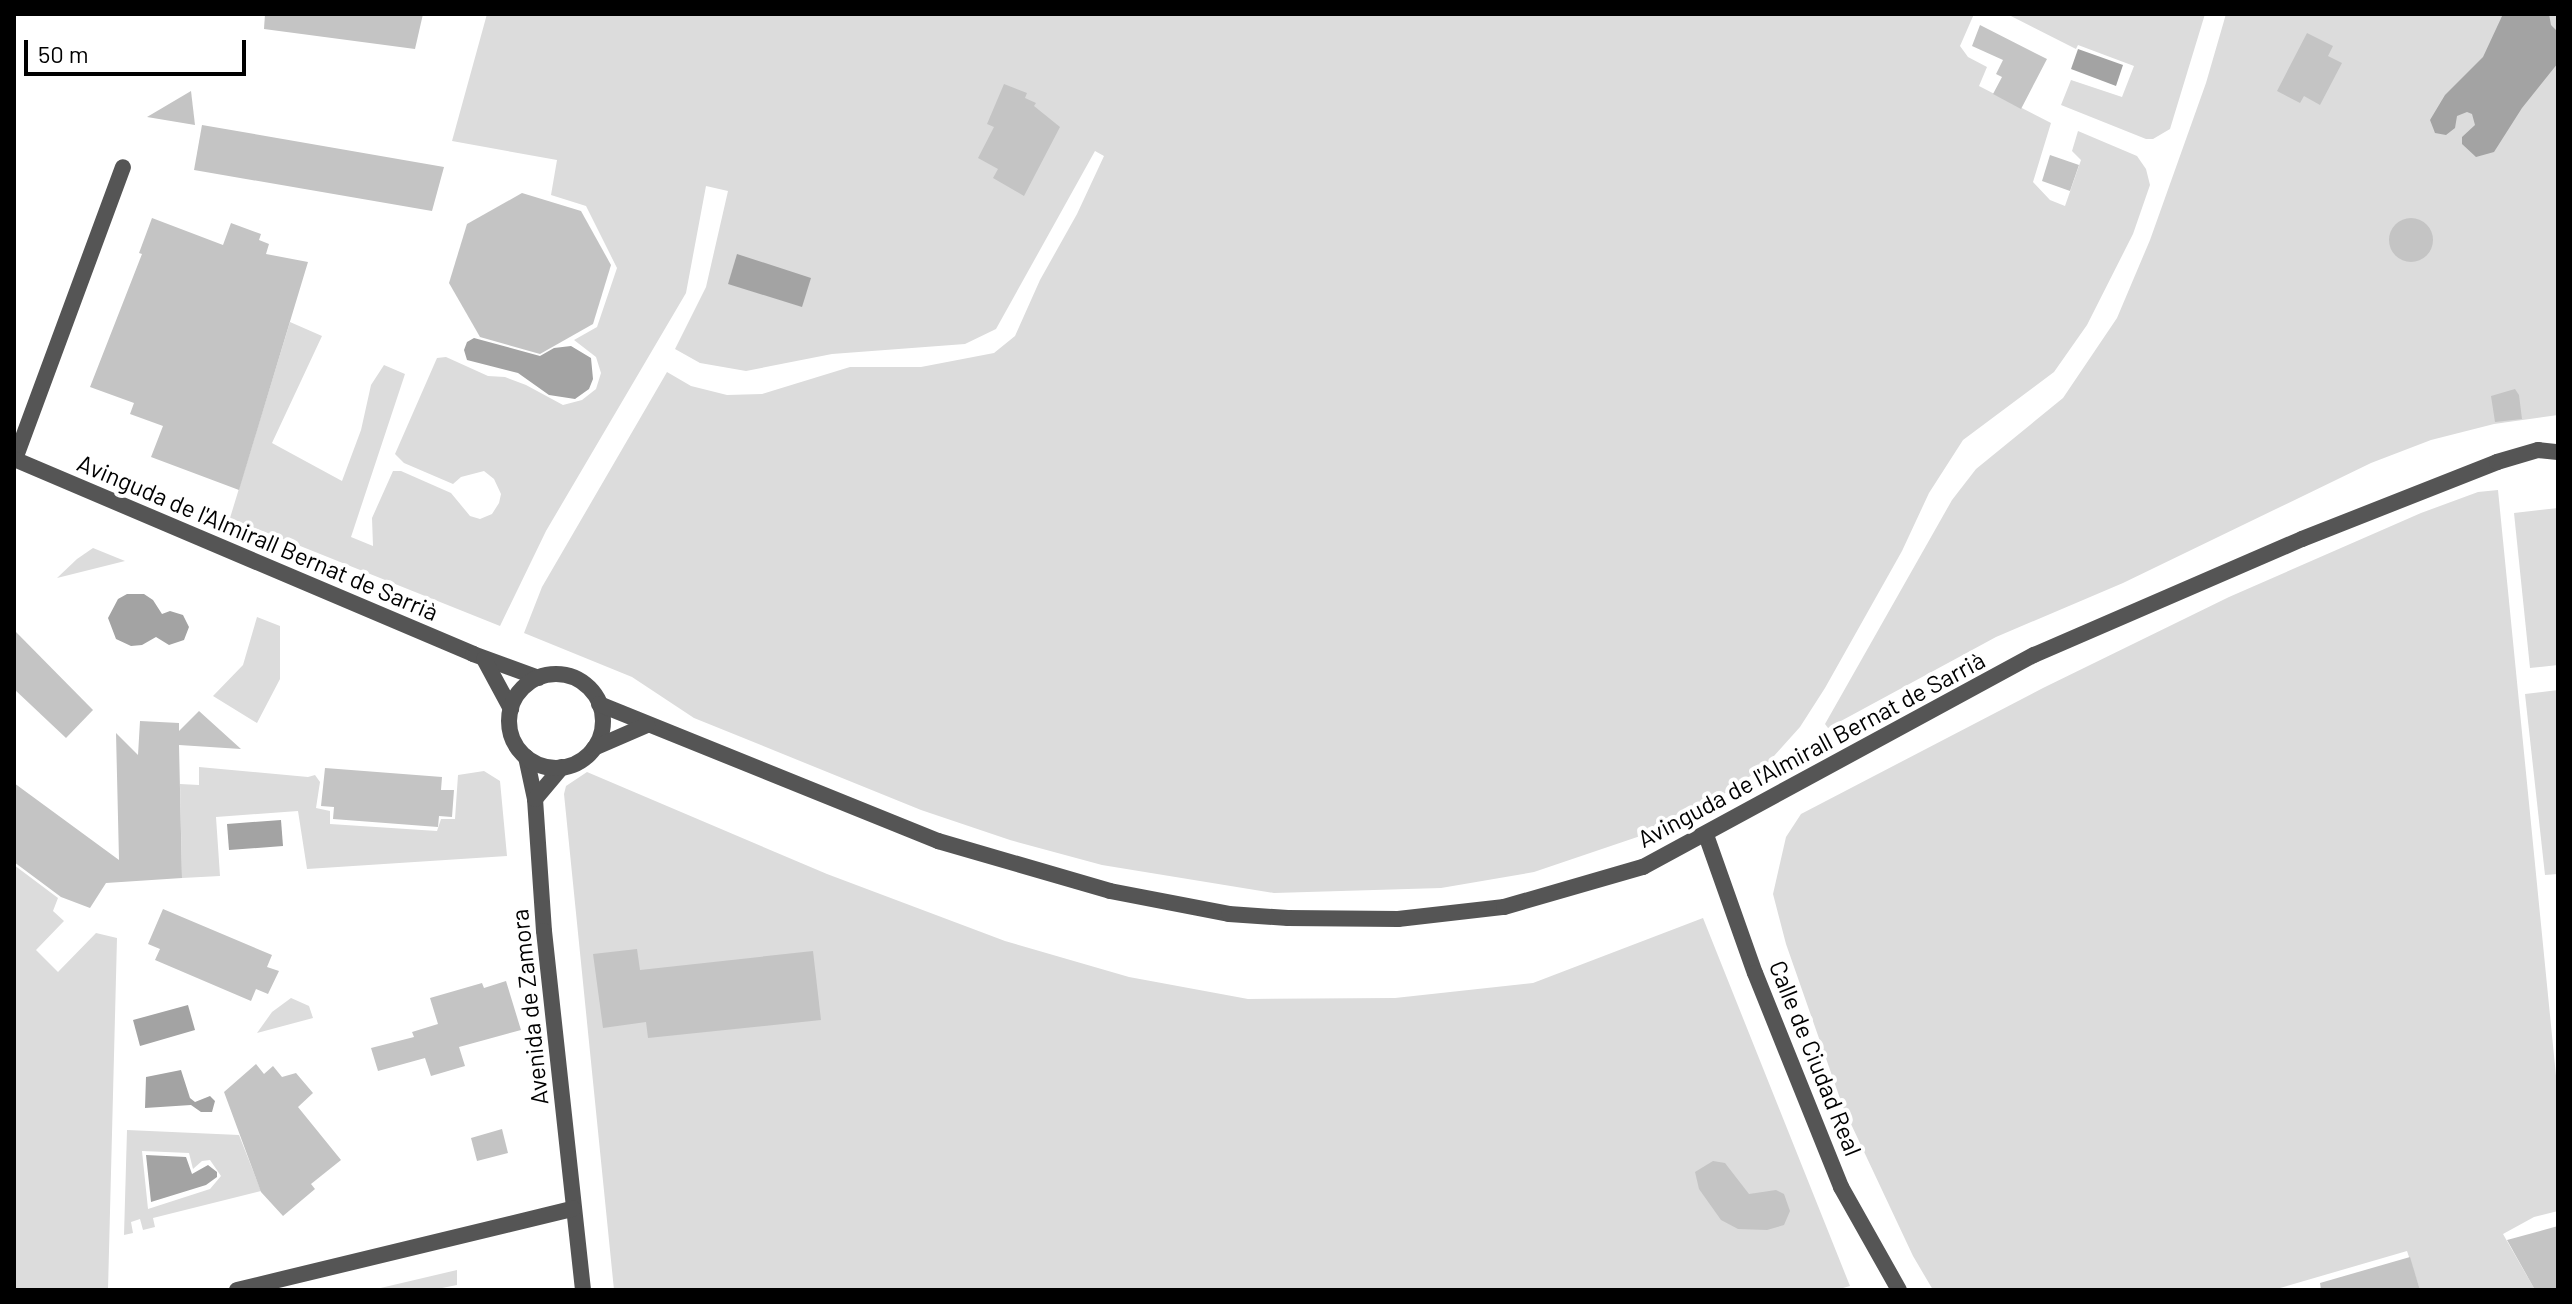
<!DOCTYPE html>
<html>
<head>
<meta charset="utf-8">
<style>
  body { margin:0 }
  #map { position:relative; width:2572px; height:1304px; overflow:hidden; background:#fff; font-family:Barlow,sans-serif }
  div>[style] { position:absolute }
  .green>* { inset:0; background:#dcdcdc }
  .water>* { inset:0; background:#a3a3a3 }
  .building>* { inset:0; background:#c4c4c4 }
  .round { border-radius:50% }
  .minor>* { height:16px; margin:-8px; padding:0 8px; transform-origin:8px; border-radius:8px; background:#555 }
  .tertiary>* { height:16px; margin:-8px; padding:0 8px; transform-origin:8px; border-radius:8px; background:#555 }
  .tertiary>.ring { margin:-8px; padding:0; box-sizing:content-box; background:none; border:16px solid #555; border-radius:50% }
  span { translate:-50% -50%; white-space:nowrap; text-align:center; line-height:1.15; -webkit-text-stroke:8px #fff; paint-order:stroke }
  .street-label { font-size:24px; color:#000 }
  .frame { position:absolute; inset:0; border:16px solid #000; pointer-events:none }
  .scale { position:absolute; left:24px; top:40px; width:222px; height:36px; box-sizing:border-box; border:4px solid #000; border-top:0; padding-left:10px; font-size:24px; line-height:28px; white-space:nowrap; color:#000; -webkit-text-stroke:6px #fff; paint-order:stroke }
</style>
</head>
<body>
<div id="map">
  <div class="green">
    <i style="clip-path:polygon(487px 14px,1974px 14px,1960px 46px,1968px 57px,1987px 67px,1979px 86px,2051px 123px,2033px 182px,2050px 200px,2065px 206px,2081px 160px,2072px 151px,2078px 131px,2137px 156px,2146px 169px,2150px 185px,2133px 234px,2087px 325px,2054px 372px,1963px 440px,1929px 493px,1902px 551px,1825px 688px,1800px 727px,1765px 766px,1721px 796px,1658px 830px,1534px 872px,1441px 888px,1274px 893px,1102px 865px,1010px 840px,921px 810px,694px 718px,632px 677px,524px 633px,542px 587px,667px 372px,691px 386px,727px 395px,762px 394px,850px 367px,921px 367px,994px 353px,1015px 336px,1040px 280px,1077px 214px,1104px 156px,1095px 151px,996px 329px,965px 344px,832px 354px,746px 371px,700px 363px,675px 349px,706px 287px,728px 191px,706px 186px,686px 293px,546px 531px,500px 626px,230px 518px,290px 322px,322px 336px,272px 443px,342px 481px,361px 430px,371px 385px,384px 365px,405px 374px,351px 537px,373px 546px,372px 518px,393px 471px,401px 471px,451px 493px,470px 516px,480px 519px,492px 514px,499px 503px,501px 494px,494px 479px,484px 471px,461px 477px,453px 484px,404px 463px,395px 454px,437px 358px,446px 357px,488px 376px,505px 377px,526px 385px,563px 405px,582px 400px,596px 389px,601px 373px,596px 357px,574px 340px,597px 327px,617px 268px,586px 206px,551px 195px,557px 160px,452px 141px)"></i>
    <i style="clip-path:polygon(2007px 14px,2205px 14px,2170px 129px,2153px 139px,2146px 139px,2061px 105px,2071px 80px,2122px 97px,2134px 66px,2078px 45px,2076px 49px)"></i>
    <i style="clip-path:polygon(2226px 14px,2558px 14px,2558px 415px,2494px 424px,2431px 440px,2371px 463px,2123px 583px,1996px 637px,1828px 728px,1825px 724px,1952px 500px,1976px 469px,2063px 398px,2117px 318px,2150px 240px,2206px 83px)"></i>
    <i style="clip-path:polygon(2498px 490px,2558px 1096px,2558px 1211px,2534px 1217px,2503px 1234px,2535px 1290px,2420px 1290px,2407px 1251px,2273px 1290px,1933px 1290px,1913px 1256px,1843px 1107px,1786px 944px,1773px 894px,1786px 837px,1801px 814px,2043px 688px,2229px 597px,2421px 513px,2478px 492px)"></i>
    <i style="clip-path:polygon(2558px 508px,2558px 665px,2530px 668px,2514px 513px)"></i>
    <i style="clip-path:polygon(93px 548px,125px 561px,57px 578px,77px 559px)"></i>
    <i style="clip-path:polygon(257px 617px,280px 626px,280px 679px,257px 723px,213px 696px,243px 665px)"></i>
    <i style="clip-path:polygon(2558px 690px,2558px 874px,2545px 875px,2525px 694px)"></i>
    <i style="clip-path:polygon(199px 767px,308px 777px,315px 775px,320px 782px,316px 808px,330px 811px,330px 824px,437px 831px,441px 819px,455px 819px,458px 775px,484px 771px,500px 781px,507px 856px,307px 869px,298px 811px,216px 817px,220px 876px,182px 878px,180px 784px,199px 785px)"></i>
    <i style="clip-path:polygon(587px 772px,827px 874px,1005px 941px,1129px 977px,1248px 999px,1395px 998px,1533px 983px,1703px 918px,1850px 1286px,1836px 1290px,614px 1290px,564px 794px,566px 786px)"></i>
    <i style="clip-path:polygon(14px 865px,58px 898px,53px 911px,64px 921px,36px 950px,58px 972px,96px 933px,117px 938px,108px 1290px,14px 1290px)"></i>
    <i style="clip-path:polygon(291px 998px,309px 1006px,313px 1018px,257px 1033px,272px 1012px)"></i>
    <i style="clip-path:polygon(evenodd,127px 1130px,239px 1135px,261px 1191px,153px 1218px,155px 1227px,143px 1230px,140px 1219px,131px 1222px,133px 1233px,124px 1235px,127px 1130px,142px 1151px,189px 1153px,193px 1169px,202px 1161px,210px 1160px,221px 1176px,210px 1189px,148px 1209px,142px 1151px)"></i>
    <i style="clip-path:polygon(457px 1270px,457px 1285px,432px 1290px,372px 1290px)"></i>
  </div>
  <div class="water">
    <i style="clip-path:polygon(2503px 14px,2549px 14px,2551px 25px,2558px 32px,2558px 63px,2522px 108px,2494px 152px,2476px 157px,2462px 144px,2462px 137px,2475px 125px,2472px 114px,2467px 112px,2457px 116px,2455px 128px,2446px 135px,2435px 133px,2430px 120px,2445px 95px,2483px 57px)"></i>
    <i style="clip-path:polygon(2078px 49px,2123px 65px,2116px 86px,2071px 69px)"></i>
    <i style="clip-path:polygon(737px 254px,811px 278px,802px 307px,728px 284px)"></i>
    <i style="clip-path:polygon(474px 338px,540px 356px,554px 348px,571px 346px,591px 358px,593px 379px,589px 389px,575px 399px,549px 395px,518px 373px,467px 360px,464px 350px,467px 342px)"></i>
    <i style="clip-path:polygon(127px 594px,144px 594px,153px 600px,162px 614px,170px 611px,183px 615px,189px 627px,184px 640px,169px 645px,156px 637px,142px 645px,131px 646px,116px 639px,108px 618px,118px 599px)"></i>
    <i style="clip-path:polygon(281px 820px,283px 846px,229px 850px,227px 824px)"></i>
    <i style="clip-path:polygon(188px 1005px,195px 1030px,140px 1046px,133px 1020px)"></i>
    <i style="clip-path:polygon(181px 1070px,190px 1098px,195px 1102px,210px 1096px,215px 1101px,212px 1112px,201px 1112px,191px 1105px,145px 1108px,146px 1077px)"></i>
    <i style="clip-path:polygon(146px 1155px,186px 1157px,192px 1174px,208px 1165px,217px 1172px,217px 1177px,206px 1185px,151px 1202px)"></i>
  </div>
  <div class="building">
    <i style="clip-path:polygon(265px 14px,423px 14px,415px 49px,264px 29px)"></i>
    <i style="clip-path:polygon(1980px 25px,2047px 59px,2021px 109px,1993px 94px,2002px 77px,1996px 74px,2003px 60px,1972px 46px)"></i>
    <i style="clip-path:polygon(2307px 33px,2333px 46px,2328px 56px,2342px 63px,2320px 105px,2304px 96px,2300px 103px,2277px 91px)"></i>
    <i style="clip-path:polygon(1004px 84px,1027px 93px,1025px 98px,1036px 103px,1034px 106px,1060px 127px,1024px 196px,993px 178px,998px 169px,978px 158px,994px 127px,987px 124px)"></i>
    <i style="clip-path:polygon(191px 91px,195px 125px,147px 117px)"></i>
    <i style="clip-path:polygon(202px 125px,444px 167px,432px 211px,194px 170px)"></i>
    <i style="clip-path:polygon(2050px 155px,2079px 165px,2070px 191px,2042px 181px)"></i>
    <i style="clip-path:polygon(522px 193px,581px 211px,611px 265px,593px 324px,540px 354px,480px 337px,449px 283px,467px 224px)"></i>
    <i class="round" style="left:2389px;top:218px;width:44px;height:44px"></i>
    <i style="clip-path:polygon(152px 218px,223px 245px,231px 223px,261px 234px,259px 240px,269px 244px,266px 254px,308px 262px,239px 490px,151px 457px,163px 426px,130px 414px,134px 403px,90px 387px,142px 254px,139px 253px)"></i>
    <i style="clip-path:polygon(2515px 389px,2519px 395px,2522px 419px,2495px 422px,2491px 396px)"></i>
    <i style="clip-path:polygon(14px 630px,93px 710px,66px 738px,14px 689px)"></i>
    <i style="clip-path:polygon(199px 711px,241px 749px,179px 745px,182px 878px,106px 883px,90px 908px,61px 897px,14px 862px,14px 783px,119px 860px,116px 733px,138px 755px,140px 721px,179px 723px,179px 731px)"></i>
    <i style="clip-path:polygon(325px 768px,442px 777px,441px 790px,454px 790px,452px 817px,439px 816px,438px 827px,333px 819px,334px 807px,321px 806px)"></i>
    <i style="clip-path:polygon(163px 909px,272px 955px,267px 967px,279px 971px,268px 994px,256px 989px,251px 1001px,155px 960px,160px 949px,148px 944px)"></i>
    <i style="clip-path:polygon(637px 949px,640px 970px,813px 951px,821px 1020px,648px 1038px,646px 1022px,603px 1028px,593px 954px)"></i>
    <i style="clip-path:polygon(506px 981px,521px 1030px,459px 1047px,465px 1066px,431px 1076px,425px 1058px,378px 1071px,371px 1048px,414px 1037px,412px 1032px,438px 1024px,430px 998px,482px 983px,484px 988px)"></i>
    <i style="clip-path:polygon(256px 1064px,264px 1074px,273px 1066px,282px 1077px,296px 1073px,313px 1093px,298px 1107px,341px 1160px,311px 1184px,315px 1189px,283px 1216px,261px 1192px,224px 1092px)"></i>
    <i style="clip-path:polygon(502px 1129px,508px 1153px,477px 1161px,471px 1138px)"></i>
    <i style="clip-path:polygon(1713px 1161px,1725px 1163px,1749px 1194px,1776px 1190px,1784px 1194px,1790px 1211px,1784px 1225px,1767px 1230px,1738px 1229px,1721px 1220px,1699px 1189px,1695px 1172px)"></i>
    <i style="clip-path:polygon(2558px 1226px,2558px 1290px,2535px 1290px,2507px 1240px)"></i>
    <i style="clip-path:polygon(2410px 1257px,2420px 1290px,2321px 1290px,2320px 1283px)"></i>
  </div>
  <div class="minor">
    <i style="left:15px;top:459px;width:311px;rotate:-69.7deg"></i>
    <i style="left:526px;top:757px;width:43px;rotate:77.9deg"></i>
    <i style="left:535px;top:799px;width:132px;rotate:86.1deg"></i>
    <i style="left:544px;top:931px;width:361px;rotate:83.8deg"></i>
    <i style="left:535px;top:799px;width:42px;rotate:-49.8deg"></i>
    <i style="left:1706px;top:835px;width:146px;rotate:70.5deg"></i>
    <i style="left:1755px;top:973px;width:231px;rotate:68.1deg"></i>
    <i style="left:1841px;top:1187px;width:118px;rotate:60.6deg"></i>
    <i style="left:237px;top:1290px;width:346px;rotate:-13.6deg"></i>
  </div>
  <div class="tertiary">
    <i style="left:14px;top:459px;width:499px;rotate:23deg"></i>
    <i style="left:473px;top:654px;width:70px;rotate:20deg"></i>
    <i style="left:484px;top:659px;width:57px;rotate:61.6deg"></i>
    <i class="ring" style="left:509px;top:674px;width:78px;height:78px"></i>
    <i style="left:599px;top:704px;width:366px;rotate:22deg"></i>
    <i style="left:938px;top:841px;width:179px;rotate:16.2deg"></i>
    <i style="left:1110px;top:891px;width:121px;rotate:10.9deg"></i>
    <i style="left:1229px;top:914px;width:59px;rotate:3.9deg"></i>
    <i style="left:1288px;top:918px;width:110px;rotate:0.5deg"></i>
    <i style="left:1398px;top:919px;width:107px;rotate:-6.5deg"></i>
    <i style="left:1504px;top:907px;width:145px;rotate:-16.1deg"></i>
    <i style="left:1643px;top:867px;width:445px;rotate:-28.5deg"></i>
    <i style="left:2034px;top:655px;width:292px;rotate:-23.4deg"></i>
    <i style="left:2302px;top:539px;width:210px;rotate:-21.5deg"></i>
    <i style="left:2497px;top:462px;width:43px;rotate:-16.3deg"></i>
    <i style="left:2538px;top:450px;width:20px;rotate:6deg"></i>
    <i style="left:594px;top:748px;width:58px;rotate:-23.5deg"></i>
  </div>
  <div class="street-label">
    <span style="left:258px;top:537px;rotate:23deg">Avinguda de l'Almirall Bernat de Sarrià</span>
    <span style="left:1811px;top:749px;rotate:-28deg">Avinguda de l'Almirall Bernat de Sarrià</span>
    <span style="left:529px;top:1007px;rotate:-96deg">Avenida de Zamora</span>
    <span style="left:1816px;top:1058px;rotate:68deg">Calle de Ciudad Real</span>
  </div>
  <div class="frame"></div>
  <div class="scale">50 m</div>
</div>
</body>
</html>
